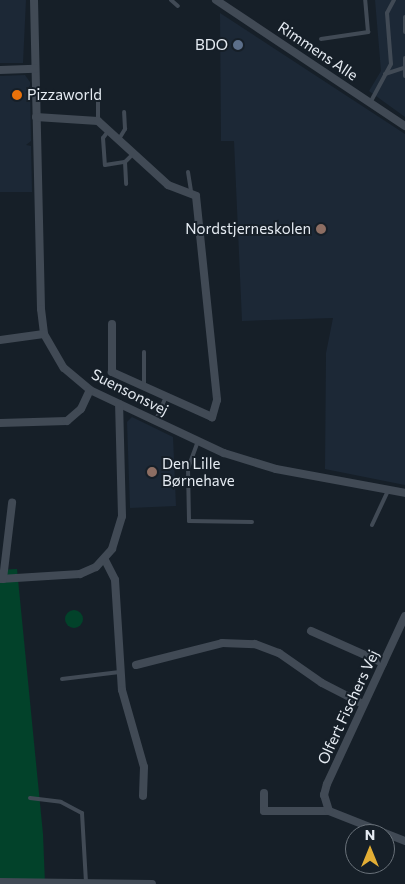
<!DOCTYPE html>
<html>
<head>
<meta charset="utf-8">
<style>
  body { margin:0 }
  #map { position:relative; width:405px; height:884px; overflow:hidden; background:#161f28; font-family:Commissioner,sans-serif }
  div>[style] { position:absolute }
  .built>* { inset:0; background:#1c2836 }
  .green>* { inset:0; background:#02422a }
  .round { border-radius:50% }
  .lane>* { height:4px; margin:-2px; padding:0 2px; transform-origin:2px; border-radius:2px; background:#414a55 }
  .street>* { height:8px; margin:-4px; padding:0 4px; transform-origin:4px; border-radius:4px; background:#414a55 }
  .dots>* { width:14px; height:14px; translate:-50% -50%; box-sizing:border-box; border:2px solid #161f28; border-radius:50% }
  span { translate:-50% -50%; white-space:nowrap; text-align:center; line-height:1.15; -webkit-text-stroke:4px #161f28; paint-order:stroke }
  .poi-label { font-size:15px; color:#e5ebf2 }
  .right { translate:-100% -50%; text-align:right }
  .left { translate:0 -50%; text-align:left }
  .street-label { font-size:15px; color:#e5ebf2 }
  .north { position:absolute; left:345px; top:824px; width:50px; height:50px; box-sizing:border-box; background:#161f28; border:1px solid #697179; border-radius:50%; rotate:0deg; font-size:14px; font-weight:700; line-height:20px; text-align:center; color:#e5ebf2 }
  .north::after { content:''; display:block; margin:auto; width:18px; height:22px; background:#e3ae35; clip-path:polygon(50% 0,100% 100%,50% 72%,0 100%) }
</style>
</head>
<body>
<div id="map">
  <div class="built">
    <i style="clip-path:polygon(0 0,26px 0,23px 63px,0 63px)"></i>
    <i style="clip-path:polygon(375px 0,405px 0,405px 117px,369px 91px,381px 71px)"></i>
    <i style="clip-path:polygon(220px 13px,405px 134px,405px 485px,325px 469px,326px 353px,333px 318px,242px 321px,234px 141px,221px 141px)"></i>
    <i style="clip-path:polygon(25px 75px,30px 82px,31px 141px,26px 145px,31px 146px,32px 192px,0 192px,0 76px)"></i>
    <i style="clip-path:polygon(132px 417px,173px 437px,176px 506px,130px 508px,127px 422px)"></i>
  </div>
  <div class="green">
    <i style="clip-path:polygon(17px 569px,43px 834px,45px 884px,0 884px,0 570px)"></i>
    <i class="round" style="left:65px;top:610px;width:18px;height:18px"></i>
  </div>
  <div class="lane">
    <i style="left:171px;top:0;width:9px;rotate:41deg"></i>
    <i style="left:405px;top:17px;width:15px;rotate:90deg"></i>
    <i style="left:321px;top:39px;width:48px;rotate:-8.5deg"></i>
    <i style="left:368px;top:32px;width:32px;rotate:-95deg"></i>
    <i style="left:405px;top:58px;width:18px;rotate:90deg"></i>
    <i style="left:385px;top:74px;width:19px;rotate:-18deg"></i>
    <i style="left:98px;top:100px;width:21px;rotate:90deg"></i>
    <i style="left:370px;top:103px;width:44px;rotate:-61.7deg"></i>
    <i style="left:391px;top:64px;width:51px;rotate:-94.5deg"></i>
    <i style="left:387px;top:13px;width:15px;rotate:-62deg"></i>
    <i style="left:109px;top:130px;width:10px;rotate:127deg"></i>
    <i style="left:103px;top:138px;width:27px;rotate:86deg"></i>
    <i style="left:105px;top:165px;width:20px;rotate:-9deg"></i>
    <i style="left:125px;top:162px;width:13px;rotate:-45deg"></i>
    <i style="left:119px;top:139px;width:12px;rotate:-59deg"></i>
    <i style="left:125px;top:129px;width:17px;rotate:-93deg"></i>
    <i style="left:125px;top:162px;width:22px;rotate:87deg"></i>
    <i style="left:188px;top:172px;width:20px;rotate:81deg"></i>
    <i style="left:144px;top:352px;width:35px;rotate:90deg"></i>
    <i style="left:156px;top:420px;width:25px;rotate:-67deg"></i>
    <i style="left:198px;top:441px;width:29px;rotate:110deg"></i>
    <i style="left:188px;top:468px;width:53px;rotate:88.9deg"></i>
    <i style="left:189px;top:521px;width:63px;rotate:0.9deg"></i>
    <i style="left:372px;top:525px;width:38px;rotate:-65deg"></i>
    <i style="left:62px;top:679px;width:58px;rotate:-6.9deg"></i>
    <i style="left:30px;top:798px;width:31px;rotate:7deg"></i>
    <i style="left:61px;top:802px;width:24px;rotate:28deg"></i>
    <i style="left:82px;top:813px;width:70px;rotate:86.7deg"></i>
  </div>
  <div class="street">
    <i style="left:34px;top:0;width:309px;rotate:88.7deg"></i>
    <i style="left:41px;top:309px;width:25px;rotate:83deg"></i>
    <i style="left:44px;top:334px;width:39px;rotate:60deg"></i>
    <i style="left:64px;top:368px;width:34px;rotate:40deg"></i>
    <i style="left:90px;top:390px;width:148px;rotate:25.2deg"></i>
    <i style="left:224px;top:453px;width:54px;rotate:17.1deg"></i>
    <i style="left:276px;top:469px;width:131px;rotate:10.5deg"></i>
    <i style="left:216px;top:0;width:227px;rotate:33.7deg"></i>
    <i style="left:0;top:70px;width:35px;rotate:-2deg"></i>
    <i style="left:36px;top:117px;width:62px;rotate:3.7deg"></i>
    <i style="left:98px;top:121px;width:95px;rotate:42.4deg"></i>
    <i style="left:168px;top:185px;width:30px;rotate:21deg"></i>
    <i style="left:196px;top:196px;width:205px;rotate:84.1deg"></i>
    <i style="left:217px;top:400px;width:18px;rotate:106deg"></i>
    <i style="left:212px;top:417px;width:110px;rotate:-155.8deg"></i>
    <i style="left:112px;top:372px;width:48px;rotate:-90deg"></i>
    <i style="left:0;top:340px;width:44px;rotate:-7.8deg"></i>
    <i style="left:0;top:423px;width:67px;rotate:-1.7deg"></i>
    <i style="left:67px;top:421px;width:18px;rotate:-41deg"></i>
    <i style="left:81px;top:409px;width:21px;rotate:-65deg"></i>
    <i style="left:105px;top:560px;width:22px;rotate:63deg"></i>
    <i style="left:115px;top:580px;width:110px;rotate:86.4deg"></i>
    <i style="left:122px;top:690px;width:80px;rotate:74.1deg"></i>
    <i style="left:144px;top:767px;width:29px;rotate:92deg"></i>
    <i style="left:0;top:579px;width:80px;rotate:-3.6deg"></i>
    <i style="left:80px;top:574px;width:17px;rotate:-24deg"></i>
    <i style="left:96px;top:567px;width:24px;rotate:-48deg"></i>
    <i style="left:112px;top:549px;width:34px;rotate:-73deg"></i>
    <i style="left:122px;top:516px;width:112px;rotate:-91.5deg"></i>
    <i style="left:3px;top:579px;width:77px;rotate:-83.2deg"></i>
    <i style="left:311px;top:631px;width:79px;rotate:24deg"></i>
    <i style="left:136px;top:665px;width:89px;rotate:-14.3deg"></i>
    <i style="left:222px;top:643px;width:33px;rotate:2deg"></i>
    <i style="left:255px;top:644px;width:26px;rotate:21deg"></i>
    <i style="left:279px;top:653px;width:52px;rotate:34.9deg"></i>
    <i style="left:322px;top:683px;width:46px;rotate:27.1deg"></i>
    <i style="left:264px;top:793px;width:18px;rotate:90deg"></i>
    <i style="left:264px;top:811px;width:65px"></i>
    <i style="left:329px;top:811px;width:82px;rotate:21.5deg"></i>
    <i style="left:329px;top:811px;width:17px;rotate:-107deg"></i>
    <i style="left:324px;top:795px;width:11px;rotate:-75deg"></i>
    <i style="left:327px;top:784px;width:185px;rotate:-65.1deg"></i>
    <i style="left:0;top:882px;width:152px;rotate:0.8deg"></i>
  </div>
  <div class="dots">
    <i style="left:238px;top:45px;background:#5c6f8a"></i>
    <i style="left:17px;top:95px;background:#e8710a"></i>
    <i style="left:321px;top:229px;background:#8d6e63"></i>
    <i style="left:152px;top:472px;background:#8d6e63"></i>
  </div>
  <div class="poi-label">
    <span class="right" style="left:228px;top:45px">BDO</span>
    <span class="left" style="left:27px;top:95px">Pizzaworld</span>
    <span class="right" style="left:311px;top:229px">Nordstjerneskolen</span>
    <span class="left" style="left:162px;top:472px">Den Lille<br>Børnehave</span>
  </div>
  <div class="street-label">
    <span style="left:318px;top:51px;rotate:34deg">Rimmens Alle</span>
    <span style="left:130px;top:392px;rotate:27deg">Suensonsvej</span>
    <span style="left:348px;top:707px;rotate:-65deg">Olfert Fischers Vej</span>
  </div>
  <div class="north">N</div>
</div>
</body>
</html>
